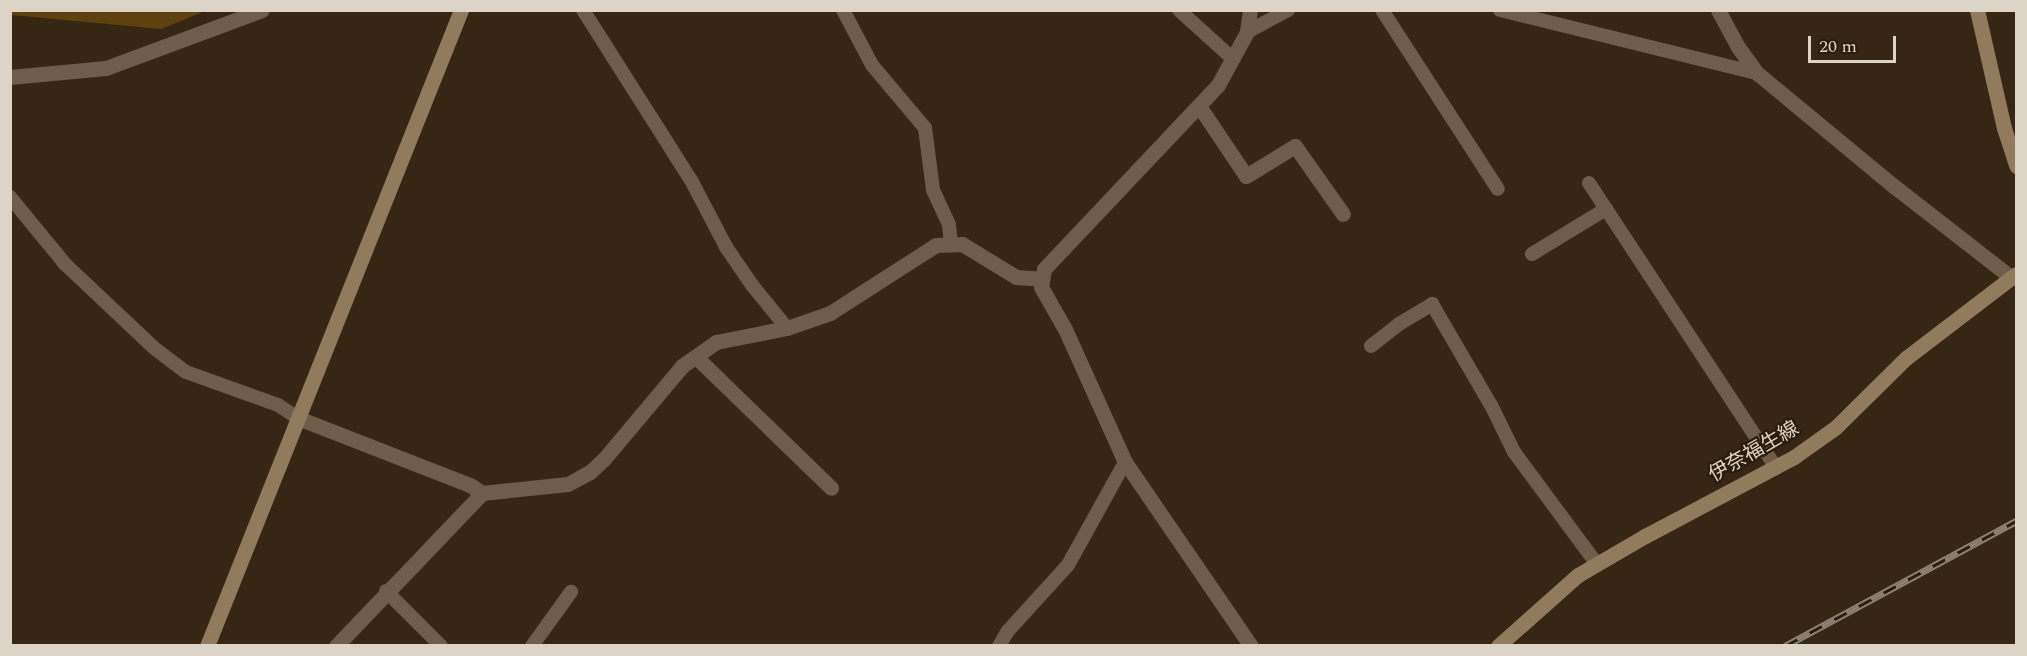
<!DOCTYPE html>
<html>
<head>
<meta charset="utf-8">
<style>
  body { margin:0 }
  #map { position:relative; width:2027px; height:656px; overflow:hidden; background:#352714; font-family:Spectral,"Noto Sans JP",serif }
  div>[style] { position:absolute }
  .green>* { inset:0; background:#5f400f }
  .lane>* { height:14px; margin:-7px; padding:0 7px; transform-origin:7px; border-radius:7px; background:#6d5e4b }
  .street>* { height:15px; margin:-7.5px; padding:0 7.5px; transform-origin:7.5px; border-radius:7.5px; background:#6d5e4b }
  .secondary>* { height:15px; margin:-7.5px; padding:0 7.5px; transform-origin:7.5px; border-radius:7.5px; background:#927b5d }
  .rail>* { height:7px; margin-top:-3.5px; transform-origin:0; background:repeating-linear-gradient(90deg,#2b1d0b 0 14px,#8e8273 0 28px); box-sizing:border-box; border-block:2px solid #8e8273 }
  span { translate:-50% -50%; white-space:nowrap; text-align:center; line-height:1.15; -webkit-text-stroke:4.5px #2b1d0b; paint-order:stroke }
  .street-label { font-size:20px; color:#ddd4c8 }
  .frame { position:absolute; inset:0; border:12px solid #ddd4c8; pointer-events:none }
  .scale { position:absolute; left:1808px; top:36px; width:88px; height:27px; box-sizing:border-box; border:3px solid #ddd4c8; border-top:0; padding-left:8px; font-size:18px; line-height:21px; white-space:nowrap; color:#ddd4c8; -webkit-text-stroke:4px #2b1d0b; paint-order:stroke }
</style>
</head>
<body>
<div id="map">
  <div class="green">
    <i style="clip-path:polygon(10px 11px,11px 10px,205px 11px,161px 29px,11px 15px)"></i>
  </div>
  <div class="lane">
    <i style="left:583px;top:10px;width:201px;rotate:57.6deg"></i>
    <i style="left:691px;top:180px;width:76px;rotate:62.4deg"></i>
    <i style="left:726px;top:247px;width:46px;rotate:55.6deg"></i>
    <i style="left:752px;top:285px;width:55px;rotate:50.9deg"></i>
    <i style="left:843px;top:10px;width:62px;rotate:62.2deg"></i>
    <i style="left:872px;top:65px;width:82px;rotate:49.9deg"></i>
    <i style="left:925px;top:128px;width:63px;rotate:82.6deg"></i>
    <i style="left:933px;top:190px;width:38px;rotate:65deg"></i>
    <i style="left:949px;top:225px;width:19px;rotate:84deg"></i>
    <i style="left:1179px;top:10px;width:72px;rotate:42.2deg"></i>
    <i style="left:1382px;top:10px;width:213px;rotate:57.1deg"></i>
    <i style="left:1500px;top:10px;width:265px;rotate:13.8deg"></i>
    <i style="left:1247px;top:32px;width:47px;rotate:-28.2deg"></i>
    <i style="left:1589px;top:183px;width:341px;rotate:56.7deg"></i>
    <i style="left:10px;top:197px;width:87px;rotate:50.6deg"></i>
    <i style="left:65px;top:264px;width:122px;rotate:43.3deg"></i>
    <i style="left:154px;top:348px;width:40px;rotate:37deg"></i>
    <i style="left:186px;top:372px;width:98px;rotate:19.7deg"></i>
    <i style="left:278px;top:405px;width:24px;rotate:33deg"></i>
    <i style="left:1532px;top:254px;width:87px;rotate:-31.3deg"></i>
    <i style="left:1371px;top:346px;width:36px;rotate:-38deg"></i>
    <i style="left:1399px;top:324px;width:39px;rotate:-31deg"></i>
    <i style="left:1432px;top:304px;width:119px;rotate:59.8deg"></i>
    <i style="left:1492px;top:407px;width:50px;rotate:63.9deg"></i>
    <i style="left:1514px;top:452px;width:139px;rotate:53.5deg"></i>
    <i style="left:386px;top:591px;width:78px;rotate:45deg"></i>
    <i style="left:532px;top:646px;width:67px;rotate:-54.2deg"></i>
    <i style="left:999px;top:646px;width:16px;rotate:-60deg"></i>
    <i style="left:1007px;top:632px;width:91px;rotate:-47.7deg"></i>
    <i style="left:1068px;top:565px;width:118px;rotate:-61deg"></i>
  </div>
  <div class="street">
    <i style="left:1250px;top:10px;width:22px;rotate:98deg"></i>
    <i style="left:1247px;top:32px;width:60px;rotate:118.7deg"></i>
    <i style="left:1218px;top:85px;width:253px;rotate:133.4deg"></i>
    <i style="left:1044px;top:269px;width:18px;rotate:99deg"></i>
    <i style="left:1041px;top:287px;width:48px;rotate:60.3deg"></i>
    <i style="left:1065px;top:329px;width:146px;rotate:65.7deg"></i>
    <i style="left:1125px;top:462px;width:223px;rotate:55.6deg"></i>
    <i style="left:1718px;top:10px;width:42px;rotate:61.6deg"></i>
    <i style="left:1738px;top:47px;width:32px;rotate:54deg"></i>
    <i style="left:1757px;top:73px;width:179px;rotate:39.6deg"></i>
    <i style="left:1895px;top:187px;width:148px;rotate:37.9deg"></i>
    <i style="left:10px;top:77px;width:96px;rotate:-5.4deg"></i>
    <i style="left:106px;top:68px;width:166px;rotate:-20.4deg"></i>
    <i style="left:1199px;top:106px;width:84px;rotate:56.1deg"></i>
    <i style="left:1246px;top:176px;width:57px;rotate:-31.5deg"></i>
    <i style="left:1295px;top:146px;width:83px;rotate:54.8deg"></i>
    <i style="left:696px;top:357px;width:188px;rotate:44.1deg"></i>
    <i style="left:298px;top:418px;width:185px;rotate:21.3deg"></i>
    <i style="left:470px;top:485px;width:14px;rotate:34deg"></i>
    <i style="left:482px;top:493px;width:86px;rotate:-6deg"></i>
    <i style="left:568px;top:484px;width:25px;rotate:-29deg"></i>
    <i style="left:590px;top:472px;width:19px;rotate:-43deg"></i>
    <i style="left:604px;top:459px;width:121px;rotate:-50deg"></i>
    <i style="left:682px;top:366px;width:42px;rotate:-35.2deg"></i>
    <i style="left:716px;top:342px;width:72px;rotate:-11.2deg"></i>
    <i style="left:787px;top:328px;width:46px;rotate:-19.2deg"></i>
    <i style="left:830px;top:313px;width:126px;rotate:-32.7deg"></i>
    <i style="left:936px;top:245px;width:26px;rotate:-2deg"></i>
    <i style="left:962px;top:244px;width:63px;rotate:31.4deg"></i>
    <i style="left:1016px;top:277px;width:26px;rotate:4deg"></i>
    <i style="left:336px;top:646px;width:211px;rotate:-46.3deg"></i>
  </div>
  <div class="secondary">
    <i style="left:1977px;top:10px;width:121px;rotate:77.1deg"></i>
    <i style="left:2004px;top:128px;width:40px;rotate:72deg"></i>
    <i style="left:207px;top:646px;width:685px;rotate:-68.23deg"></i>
    <i style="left:1498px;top:646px;width:107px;rotate:-41.6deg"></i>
    <i style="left:1578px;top:575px;width:78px;rotate:-30.2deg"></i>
    <i style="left:1645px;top:536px;width:169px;rotate:-27.9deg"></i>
    <i style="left:1794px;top:457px;width:52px;rotate:-35.5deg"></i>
    <i style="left:1836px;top:427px;width:98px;rotate:-44.6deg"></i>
    <i style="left:1906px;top:358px;width:138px;rotate:-37.4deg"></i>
  </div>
  <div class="rail">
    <i style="left:1785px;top:646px;width:263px;rotate:-28.4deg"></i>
  </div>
  <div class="street-label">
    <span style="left:1754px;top:452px;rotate:-30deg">伊奈福生線</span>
  </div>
  <div class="frame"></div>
  <div class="scale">20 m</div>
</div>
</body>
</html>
